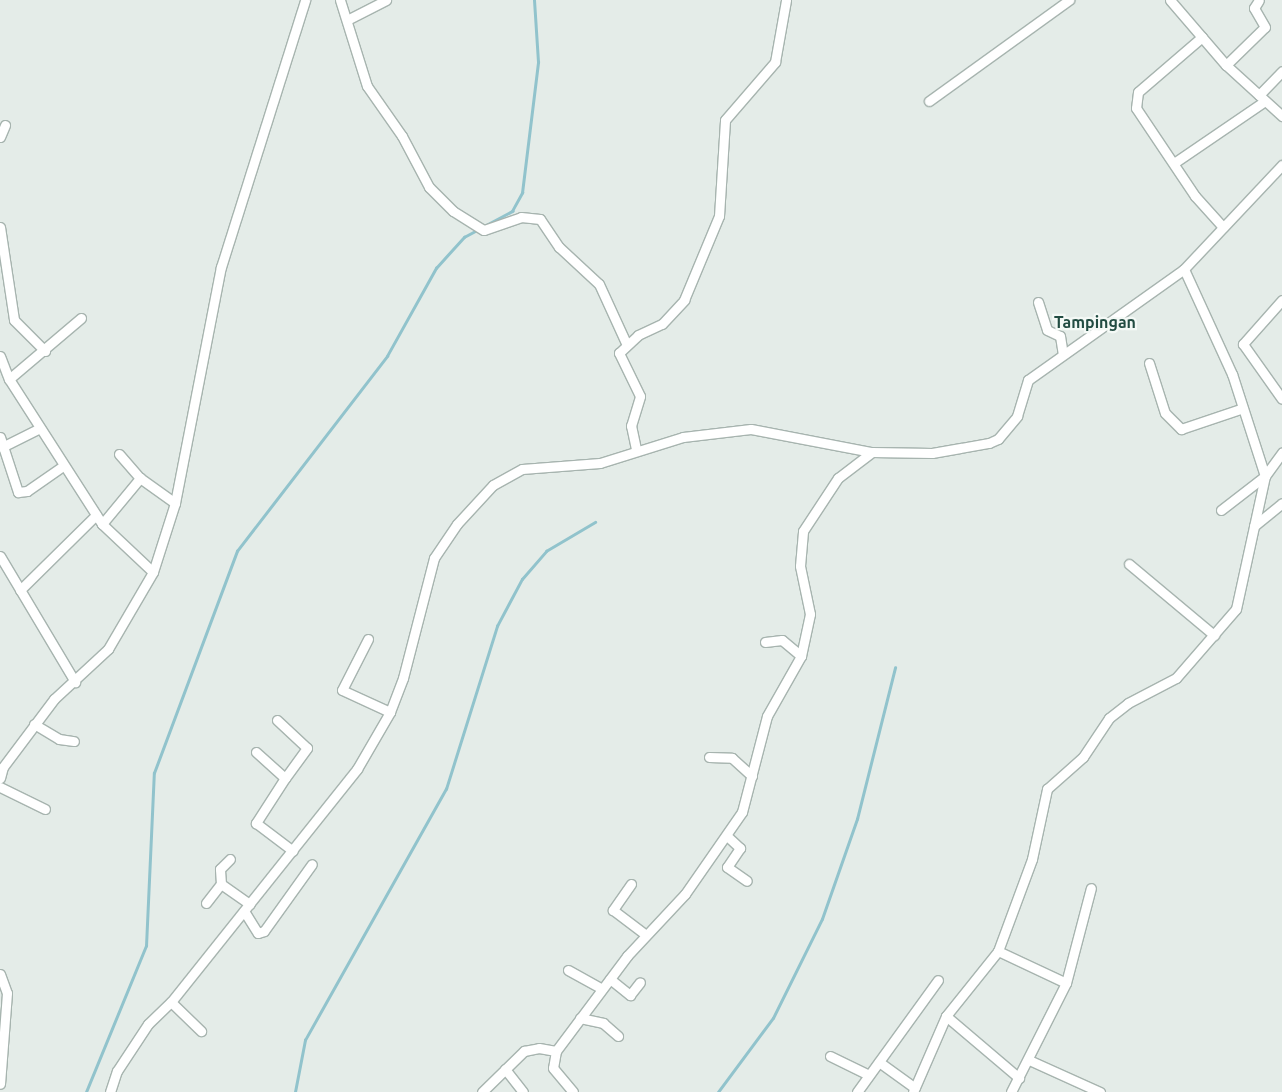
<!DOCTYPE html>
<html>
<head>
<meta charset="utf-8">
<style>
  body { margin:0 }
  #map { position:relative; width:1282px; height:1092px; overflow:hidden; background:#e4ece8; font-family:Ubuntu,sans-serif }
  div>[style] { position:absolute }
  .stream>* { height:2.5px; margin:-1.25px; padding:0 1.25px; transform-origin:1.25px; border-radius:1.25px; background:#91c3cc }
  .roads { filter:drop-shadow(1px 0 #a7b4af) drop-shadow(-1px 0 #a7b4af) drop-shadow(0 1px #a7b4af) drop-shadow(0 -1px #a7b4af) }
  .minor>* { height:9px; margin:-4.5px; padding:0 4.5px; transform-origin:4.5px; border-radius:4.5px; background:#fff }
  span { translate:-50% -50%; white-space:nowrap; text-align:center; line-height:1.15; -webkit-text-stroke:4.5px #f4f9f6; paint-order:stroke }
  .quarter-label { font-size:16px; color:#224c42; font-weight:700 }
</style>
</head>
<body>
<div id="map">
  <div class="stream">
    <i style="left:486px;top:225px;width:30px;rotate:-28deg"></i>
    <i style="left:512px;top:211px;width:21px;rotate:-61deg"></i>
    <i style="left:522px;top:193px;width:132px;rotate:-83deg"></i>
    <i style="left:538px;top:62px;width:62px;rotate:-93.7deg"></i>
    <i style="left:86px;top:1092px;width:158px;rotate:-67.7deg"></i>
    <i style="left:146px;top:946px;width:173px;rotate:-87.4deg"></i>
    <i style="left:154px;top:773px;width:237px;rotate:-69.5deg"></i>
    <i style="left:237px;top:551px;width:246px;rotate:-52.4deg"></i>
    <i style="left:387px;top:356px;width:101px;rotate:-60.9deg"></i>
    <i style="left:436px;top:268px;width:42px;rotate:-47.9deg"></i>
    <i style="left:464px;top:237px;width:17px;rotate:-28deg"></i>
    <i style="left:295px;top:1092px;width:53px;rotate:-79.1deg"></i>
    <i style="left:305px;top:1040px;width:288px;rotate:-60.7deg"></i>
    <i style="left:446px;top:789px;width:171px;rotate:-72.6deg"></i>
    <i style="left:497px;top:626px;width:53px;rotate:-62deg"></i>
    <i style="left:522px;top:579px;width:37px;rotate:-49deg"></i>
    <i style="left:546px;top:551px;width:57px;rotate:-30.6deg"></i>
    <i style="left:718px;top:1092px;width:92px;rotate:-53.4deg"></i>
    <i style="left:773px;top:1018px;width:110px;rotate:-63.7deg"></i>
    <i style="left:822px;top:919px;width:106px;rotate:-70.7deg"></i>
    <i style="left:857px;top:819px;width:156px;rotate:-75.9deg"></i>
  </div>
  <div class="roads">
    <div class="minor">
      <i style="left:340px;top:0;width:90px;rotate:72.6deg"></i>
      <i style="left:367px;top:86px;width:61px;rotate:55deg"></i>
      <i style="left:402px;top:136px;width:58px;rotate:62.1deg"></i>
      <i style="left:429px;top:187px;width:34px;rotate:45deg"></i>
      <i style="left:453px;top:211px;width:36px;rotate:32deg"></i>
      <i style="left:484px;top:230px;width:39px;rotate:-19deg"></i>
      <i style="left:521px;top:217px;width:19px;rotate:6deg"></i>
      <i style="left:540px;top:219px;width:34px;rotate:56deg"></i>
      <i style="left:559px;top:247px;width:54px;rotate:42.8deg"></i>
      <i style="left:599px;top:284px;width:65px;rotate:65.4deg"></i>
      <i style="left:1170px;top:0;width:86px;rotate:49.3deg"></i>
      <i style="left:1226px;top:65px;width:76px;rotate:42.3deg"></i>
      <i style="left:347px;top:20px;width:44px;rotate:-27.1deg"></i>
      <i style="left:1202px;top:37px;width:84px;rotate:139.3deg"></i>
      <i style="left:1138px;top:92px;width:16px;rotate:97deg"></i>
      <i style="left:1136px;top:108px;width:106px;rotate:56.2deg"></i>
      <i style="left:1195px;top:196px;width:42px;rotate:47.9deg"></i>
      <i style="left:1226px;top:65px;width:54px;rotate:-44.3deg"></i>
      <i style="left:1265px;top:27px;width:22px;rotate:-120deg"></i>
      <i style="left:1254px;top:8px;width:9px;rotate:-58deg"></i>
      <i style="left:1259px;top:95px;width:33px;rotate:-46deg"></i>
      <i style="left:929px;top:101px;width:173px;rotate:-35.8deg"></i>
      <i style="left:0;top:137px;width:13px;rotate:-67deg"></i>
      <i style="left:1174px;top:163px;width:110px;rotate:-34.3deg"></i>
      <i style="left:0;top:227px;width:94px;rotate:81.4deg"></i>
      <i style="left:14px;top:320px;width:44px;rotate:45deg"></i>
      <i style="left:1282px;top:300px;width:59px;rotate:131.6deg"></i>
      <i style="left:1243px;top:344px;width:67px;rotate:54.7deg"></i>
      <i style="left:1038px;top:302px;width:29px;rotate:72deg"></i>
      <i style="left:1047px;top:330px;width:14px;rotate:25deg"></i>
      <i style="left:1060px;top:336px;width:18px;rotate:81deg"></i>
      <i style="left:81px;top:318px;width:94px;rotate:139.7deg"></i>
      <i style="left:9px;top:379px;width:172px;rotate:57.3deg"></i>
      <i style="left:102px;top:524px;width:70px;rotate:43.3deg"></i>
      <i style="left:0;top:356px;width:25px;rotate:69deg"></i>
      <i style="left:1149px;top:363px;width:52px;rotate:72.3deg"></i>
      <i style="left:1165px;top:413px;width:23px;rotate:45deg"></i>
      <i style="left:1181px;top:429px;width:65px;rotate:-18.7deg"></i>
      <i style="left:0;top:437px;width:58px;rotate:71.9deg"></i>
      <i style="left:18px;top:492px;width:9px;rotate:-6deg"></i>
      <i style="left:27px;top:491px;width:44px;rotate:-34.8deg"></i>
      <i style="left:2px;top:447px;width:42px;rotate:-26.6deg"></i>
      <i style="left:636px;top:449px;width:24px;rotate:-102deg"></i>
      <i style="left:631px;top:426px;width:31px;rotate:-73deg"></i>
      <i style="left:640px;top:396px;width:48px;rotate:-116deg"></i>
      <i style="left:619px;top:353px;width:26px;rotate:-43deg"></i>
      <i style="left:638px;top:335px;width:26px;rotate:-25deg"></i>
      <i style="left:662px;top:324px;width:33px;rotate:-47deg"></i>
      <i style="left:684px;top:300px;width:91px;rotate:-67.4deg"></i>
      <i style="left:719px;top:216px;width:96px;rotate:-86.4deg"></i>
      <i style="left:725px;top:120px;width:77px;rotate:-49.2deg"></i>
      <i style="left:775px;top:62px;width:63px;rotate:-79.9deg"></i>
      <i style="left:119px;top:454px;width:32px;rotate:49deg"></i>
      <i style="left:140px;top:478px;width:43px;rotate:35.5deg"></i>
      <i style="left:1221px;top:510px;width:56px;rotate:-37.7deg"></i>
      <i style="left:1265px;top:476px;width:29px;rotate:-54deg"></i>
      <i style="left:102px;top:524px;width:60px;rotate:-50.4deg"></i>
      <i style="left:1254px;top:526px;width:36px;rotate:-39deg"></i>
      <i style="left:0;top:556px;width:147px;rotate:59.2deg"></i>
      <i style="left:1129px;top:564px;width:111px;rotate:39.9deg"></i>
      <i style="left:20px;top:590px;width:107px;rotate:-44.6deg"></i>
      <i style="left:368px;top:639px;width:57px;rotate:117deg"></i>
      <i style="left:342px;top:690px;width:53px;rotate:24.6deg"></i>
      <i style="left:765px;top:642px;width:17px;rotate:-7deg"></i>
      <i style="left:782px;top:640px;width:25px;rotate:40deg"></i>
      <i style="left:277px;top:720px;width:41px;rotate:43deg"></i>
      <i style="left:307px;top:748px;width:37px;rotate:126deg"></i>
      <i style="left:34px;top:724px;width:29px;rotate:31deg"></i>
      <i style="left:59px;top:739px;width:15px;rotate:8deg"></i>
      <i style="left:256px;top:752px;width:39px;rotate:42deg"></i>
      <i style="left:285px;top:778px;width:54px;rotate:122.8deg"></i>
      <i style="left:256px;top:823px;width:46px;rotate:37.1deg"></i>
      <i style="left:709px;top:757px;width:23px;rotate:2deg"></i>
      <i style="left:732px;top:758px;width:27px;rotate:42deg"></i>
      <i style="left:0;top:778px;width:11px;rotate:-75deg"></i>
      <i style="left:3px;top:767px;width:85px;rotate:-53.1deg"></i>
      <i style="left:54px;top:699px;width:74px;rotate:-42.8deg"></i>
      <i style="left:108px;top:649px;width:89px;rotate:-59.7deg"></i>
      <i style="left:153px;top:572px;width:72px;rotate:-72.3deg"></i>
      <i style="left:175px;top:503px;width:240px;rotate:-79deg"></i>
      <i style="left:221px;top:267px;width:280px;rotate:-72.5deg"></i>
      <i style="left:0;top:787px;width:50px;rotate:26.1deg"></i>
      <i style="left:727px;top:836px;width:18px;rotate:43deg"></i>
      <i style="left:740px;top:848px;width:23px;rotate:124deg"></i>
      <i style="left:727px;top:867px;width:24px;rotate:35deg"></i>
      <i style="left:221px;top:884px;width:15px;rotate:-94deg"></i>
      <i style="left:220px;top:869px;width:14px;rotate:-45deg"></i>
      <i style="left:631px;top:884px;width:32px;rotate:125deg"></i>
      <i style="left:613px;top:910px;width:41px;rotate:37.1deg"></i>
      <i style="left:206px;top:903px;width:24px;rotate:-52deg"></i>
      <i style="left:221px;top:884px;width:35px;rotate:35deg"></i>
      <i style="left:244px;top:911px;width:26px;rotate:58deg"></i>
      <i style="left:258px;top:933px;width:6px;rotate:-18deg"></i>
      <i style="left:264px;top:931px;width:82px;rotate:-54.4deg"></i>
      <i style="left:998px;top:951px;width:75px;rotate:25.2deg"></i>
      <i style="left:1066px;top:983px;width:122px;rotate:116.8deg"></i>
      <i style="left:568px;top:970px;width:39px;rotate:29deg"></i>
      <i style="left:0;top:974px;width:20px;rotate:70deg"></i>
      <i style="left:7px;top:993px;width:91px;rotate:94.4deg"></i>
      <i style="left:610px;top:979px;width:26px;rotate:39deg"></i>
      <i style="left:630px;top:995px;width:16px;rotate:-52deg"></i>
      <i style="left:1066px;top:983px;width:98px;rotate:-75.3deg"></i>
      <i style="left:171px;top:1002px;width:42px;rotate:44deg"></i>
      <i style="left:946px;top:1016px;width:96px;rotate:40.3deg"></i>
      <i style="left:580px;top:1018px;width:24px;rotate:12deg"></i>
      <i style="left:603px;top:1023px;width:20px;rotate:41deg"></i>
      <i style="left:556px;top:1051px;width:17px;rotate:100deg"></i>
      <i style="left:553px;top:1068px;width:31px;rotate:50deg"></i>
      <i style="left:830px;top:1056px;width:43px;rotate:26deg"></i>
      <i style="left:1029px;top:1060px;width:78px;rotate:24.3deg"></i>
      <i style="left:879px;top:1062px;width:44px;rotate:35.8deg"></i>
      <i style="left:505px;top:1069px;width:29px;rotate:52deg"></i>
      <i style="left:110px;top:1092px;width:22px;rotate:-72deg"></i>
      <i style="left:117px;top:1071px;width:56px;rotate:-56.6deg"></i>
      <i style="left:148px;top:1024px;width:32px;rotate:-44deg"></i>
      <i style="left:171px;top:1002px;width:298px;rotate:-51.4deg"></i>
      <i style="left:357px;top:769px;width:66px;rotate:-59.9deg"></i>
      <i style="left:390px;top:712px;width:36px;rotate:-69deg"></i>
      <i style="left:403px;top:678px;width:124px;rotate:-75.5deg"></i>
      <i style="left:434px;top:558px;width:41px;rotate:-55.9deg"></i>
      <i style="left:457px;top:524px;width:53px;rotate:-47.3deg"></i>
      <i style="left:493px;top:485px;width:33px;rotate:-29deg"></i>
      <i style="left:522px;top:469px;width:78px;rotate:-4.4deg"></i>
      <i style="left:600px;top:463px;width:87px;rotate:-17.4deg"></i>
      <i style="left:683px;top:437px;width:68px;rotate:-6.7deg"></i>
      <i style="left:751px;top:429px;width:123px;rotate:10.8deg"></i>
      <i style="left:872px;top:452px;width:60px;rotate:1deg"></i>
      <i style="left:932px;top:453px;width:58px;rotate:-10deg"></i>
      <i style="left:989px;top:443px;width:10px;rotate:-24deg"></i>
      <i style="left:998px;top:439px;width:30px;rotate:-50deg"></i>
      <i style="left:1017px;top:416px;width:38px;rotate:-73deg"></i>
      <i style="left:1028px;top:380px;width:191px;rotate:-35.4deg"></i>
      <i style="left:1184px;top:269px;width:143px;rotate:-46.7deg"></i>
      <i style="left:482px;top:1092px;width:59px;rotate:-44.3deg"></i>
      <i style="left:524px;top:1051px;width:15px;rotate:-11deg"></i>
      <i style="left:539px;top:1048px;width:17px;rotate:10deg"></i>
      <i style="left:556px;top:1051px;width:119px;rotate:-53.2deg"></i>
      <i style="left:627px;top:956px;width:85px;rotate:-46.9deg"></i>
      <i style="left:685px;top:894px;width:100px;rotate:-55.2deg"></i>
      <i style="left:742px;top:812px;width:99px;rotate:-75.4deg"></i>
      <i style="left:767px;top:716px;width:69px;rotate:-60.5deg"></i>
      <i style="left:801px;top:656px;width:43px;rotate:-77.9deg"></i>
      <i style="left:810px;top:614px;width:49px;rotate:-101.8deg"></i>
      <i style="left:800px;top:566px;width:35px;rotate:-85deg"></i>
      <i style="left:803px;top:531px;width:64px;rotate:-56.6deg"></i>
      <i style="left:838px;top:478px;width:43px;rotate:-37.4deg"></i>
      <i style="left:857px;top:1092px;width:138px;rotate:-54.1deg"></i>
      <i style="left:913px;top:1092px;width:83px;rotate:-66.5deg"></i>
      <i style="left:946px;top:1016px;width:83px;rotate:-51.3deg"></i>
      <i style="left:998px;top:951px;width:98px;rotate:-69.7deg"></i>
      <i style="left:1032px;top:859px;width:72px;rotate:-77.9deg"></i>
      <i style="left:1047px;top:789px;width:48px;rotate:-41.6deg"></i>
      <i style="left:1083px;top:757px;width:47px;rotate:-56.3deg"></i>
      <i style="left:1109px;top:718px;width:24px;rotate:-38deg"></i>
      <i style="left:1128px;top:703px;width:54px;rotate:-27.5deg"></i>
      <i style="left:1176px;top:678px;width:91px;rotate:-49deg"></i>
      <i style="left:1236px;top:609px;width:136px;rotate:-77.7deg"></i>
      <i style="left:1265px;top:476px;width:107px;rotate:-107.9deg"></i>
      <i style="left:1232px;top:374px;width:115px;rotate:-114.6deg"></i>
    </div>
  </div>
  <div class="quarter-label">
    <span style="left:1095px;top:322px">Tampingan</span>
  </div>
</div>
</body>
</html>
